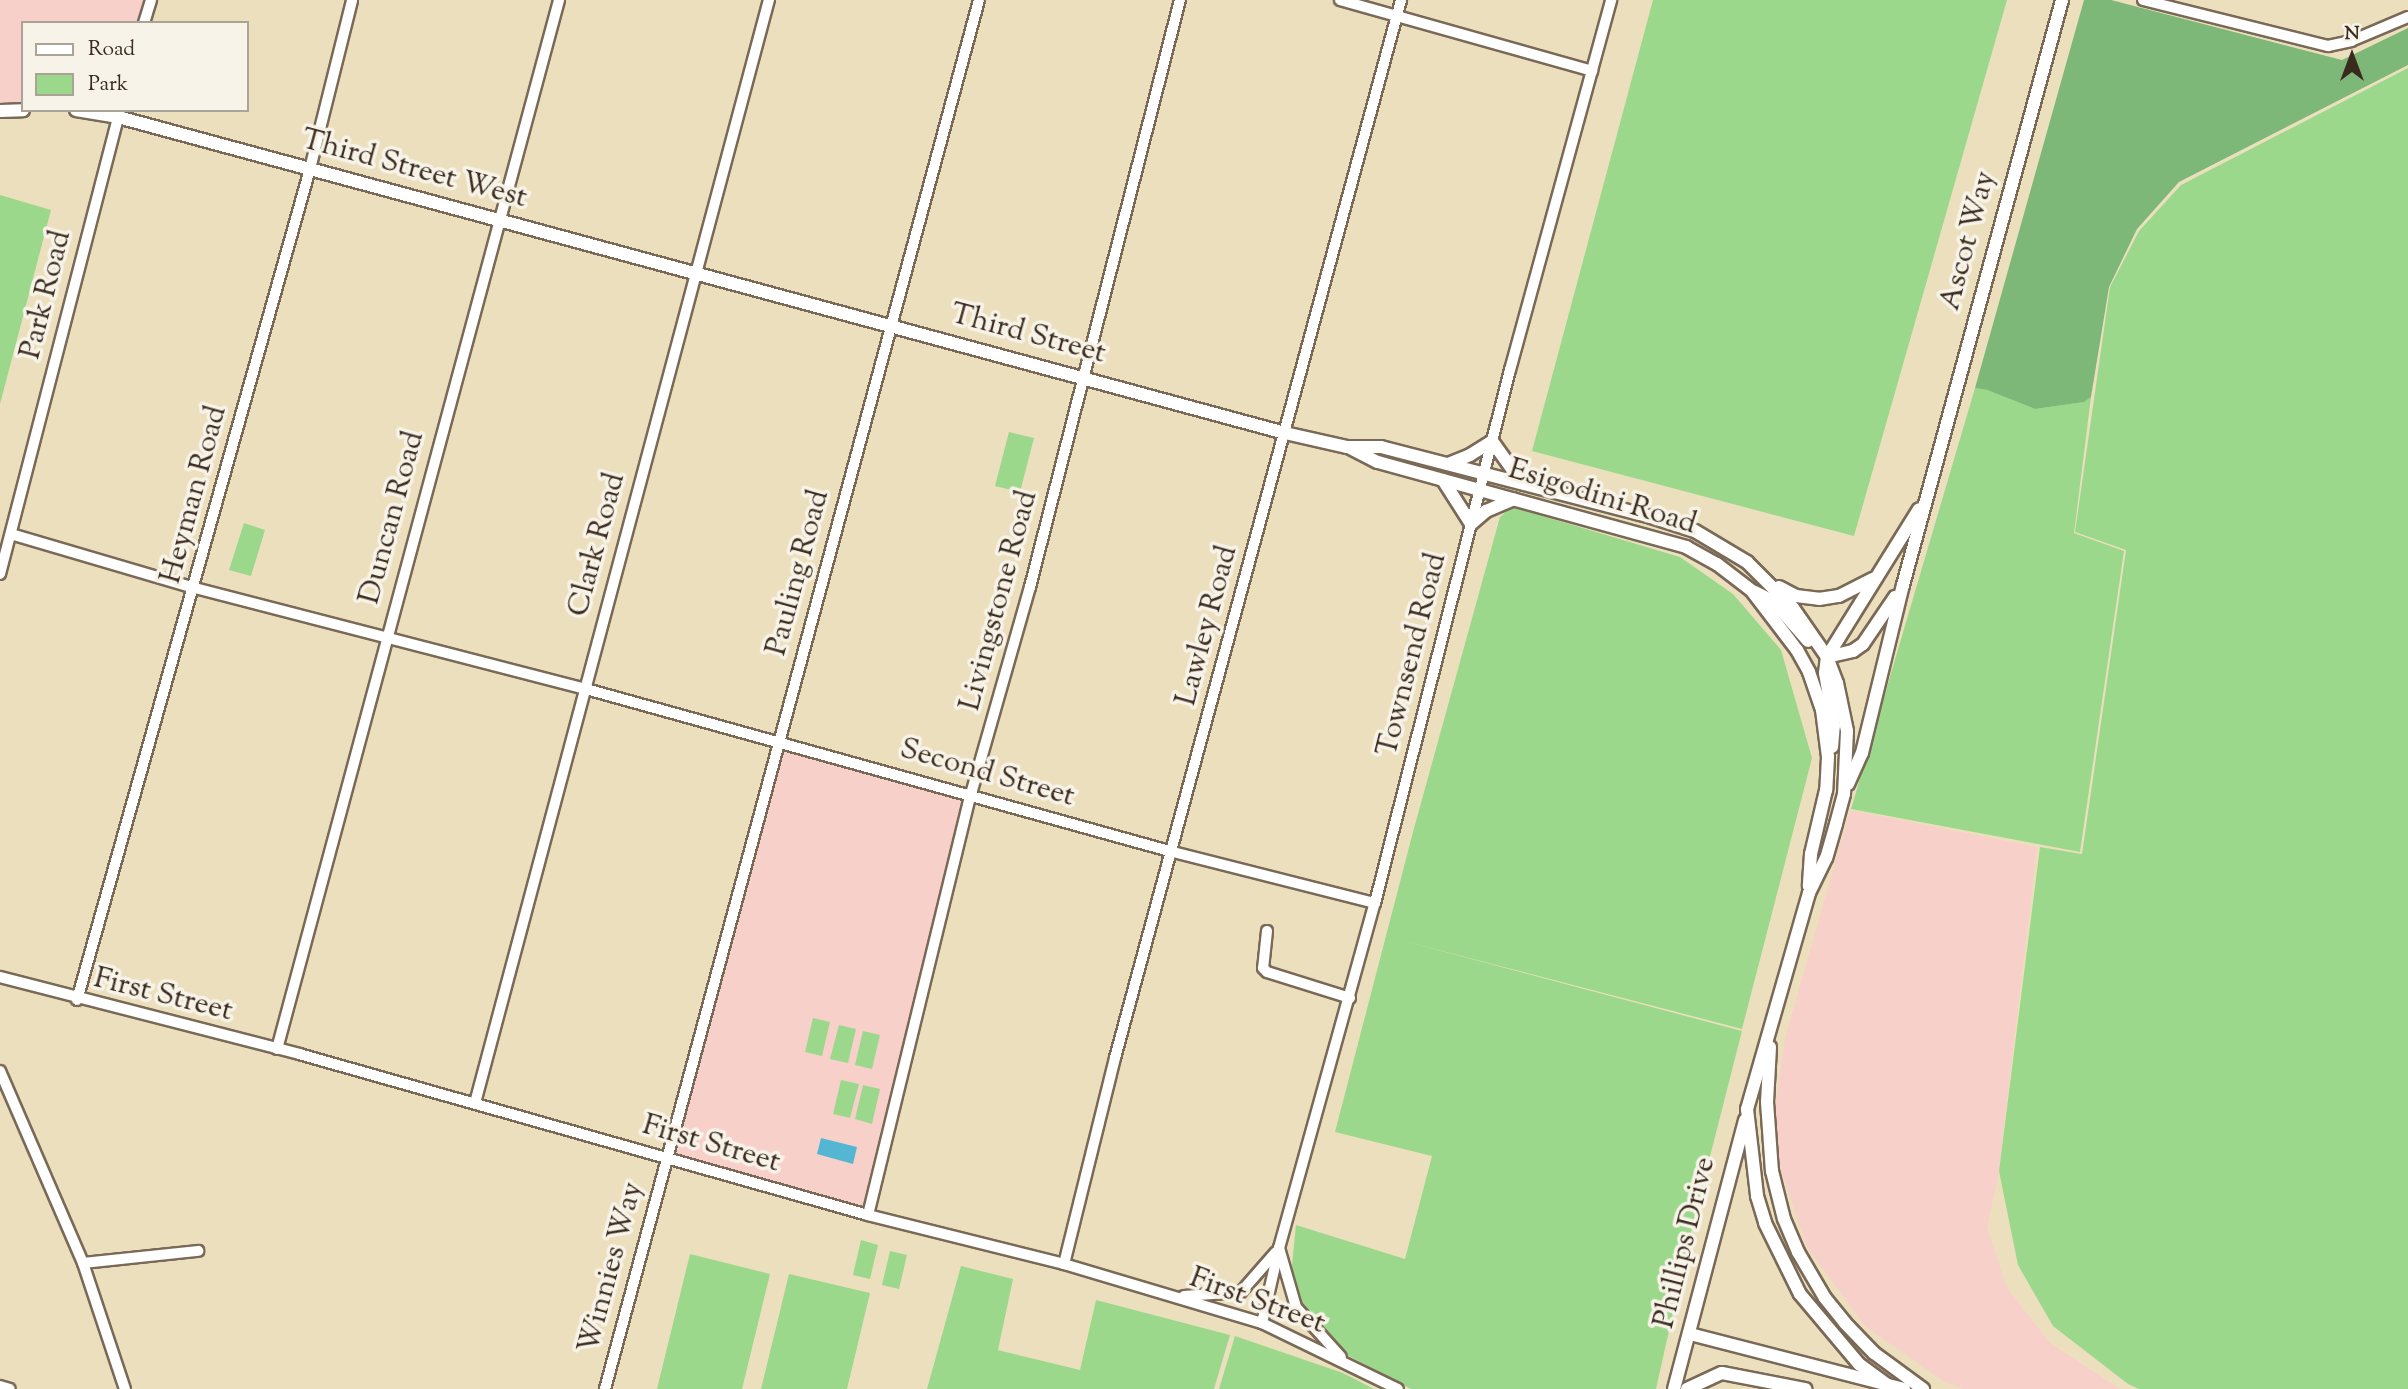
<!DOCTYPE html>
<html>
<head>
<meta charset="utf-8">
<style>
  body { margin:0 }
  #map { position:relative; width:2408px; height:1389px; overflow:hidden; background:#ecdfbd; font-family:"Sorts Mill Goudy",serif }
  div>[style] { position:absolute }
  .built>* { inset:0; background:#f7d0ca }
  .green>* { inset:0; background:#9cd88c }
  .forest>* { inset:0; background:#7db878 }
  .water>* { inset:0; background:#55b6d4 }
  .roads { filter:drop-shadow(2px 0 #796956) drop-shadow(-2px 0 #796956) drop-shadow(0 2px #796956) drop-shadow(0 -2px #796956) }
  .minor>* { height:10px; margin:-5px; padding:0 5px; transform-origin:5px; border-radius:5px; background:#fff }
  .secondary>* { height:12px; margin:-6px; padding:0 6px; transform-origin:6px; border-radius:6px; background:#fff }
  span { translate:-50% -50%; white-space:nowrap; text-align:center; line-height:1.15; -webkit-text-stroke:7px #f7f3e8; paint-order:stroke }
  .street-label { font-size:30px; color:#3b2a1e }
  .legend { position:absolute; left:21px; top:21px; width:228px; height:91px; box-sizing:border-box; background:#f7f3e8; border:2px solid #aca397; margin:0; padding:9px 12px; list-style:none; font-size:21px; color:#3b2a1e }
  .legend li { display:flex; align-items:center; gap:14px; height:35px }
  .legend b { width:35px; border:2px solid #aca397 }
  .north { position:absolute; left:2317px; top:21px; width:70px; height:70px; -webkit-text-stroke:5px #f7f3e8; paint-order:stroke; rotate:0deg; font-size:19px; font-weight:700; line-height:28px; text-align:center; color:#3b2a1e }
  .north::after { content:''; display:block; margin:auto; width:24px; height:32px; background:#3b2a1e; clip-path:polygon(50% 0,100% 100%,50% 72%,0 100%) }
</style>
</head>
<body>
<div id="map">
  <div class="built">
    <i style="clip-path:polygon(0 0,147px 0,141px 23px,23px 23px,23px 107px,0 107px)"></i>
    <i style="clip-path:polygon(782px 748px,965px 797px,865px 1210px,672px 1155px)"></i>
    <i style="clip-path:polygon(1850px 810px,2037px 847px,1998px 1176px,1987px 1228px,2007px 1288px,2050px 1343px,2120px 1389px,1965px 1389px,1946px 1383px,1865px 1326px,1807px 1247px,1776px 1156px,1776px 1101px,1785px 1039px)"></i>
  </div>
  <div class="green">
    <i style="clip-path:polygon(1653px 0,2007px 0,1854px 536px,1532px 451px)"></i>
    <i style="clip-path:polygon(2408px 68px,2408px 1389px,2139px 1389px,2128px 1384px,2053px 1326px,2018px 1265px,1999px 1171px,2040px 847px,2082px 854px,2126px 550px,2075px 532px,2110px 287px,2139px 231px,2181px 185px)"></i>
    <i style="clip-path:polygon(0 195px,51px 210px,0 404px)"></i>
    <i style="clip-path:polygon(1975px 388px,1987px 390px,2035px 409px,2083px 402px,2091px 397px,2074px 533px,2124px 551px,2080px 852px,1851px 809px)"></i>
    <i style="clip-path:polygon(1009px 432px,1034px 438px,1020px 492px,995px 486px)"></i>
    <i style="clip-path:polygon(1512px 507px,1680px 557px,1733px 594px,1781px 650px,1812px 758px,1742px 1029px,1400px 940px,1742px 1031px,1693px 1223px,1656px 1389px,1411px 1389px,1347px 1355px,1298px 1307px,1294px 1286px,1292px 1265px,1296px 1225px,1405px 1259px,1432px 1156px,1335px 1132px,1413px 832px,1500px 517px)"></i>
    <i style="clip-path:polygon(244px 523px,265px 530px,251px 576px,229px 570px)"></i>
    <i style="clip-path:polygon(813px 1018px,830px 1022px,822px 1056px,805px 1052px)"></i>
    <i style="clip-path:polygon(839px 1025px,856px 1029px,848px 1063px,830px 1059px)"></i>
    <i style="clip-path:polygon(863px 1031px,880px 1035px,872px 1069px,855px 1065px)"></i>
    <i style="clip-path:polygon(841px 1080px,859px 1084px,850px 1118px,833px 1114px)"></i>
    <i style="clip-path:polygon(863px 1085px,880px 1089px,872px 1124px,855px 1119px)"></i>
    <i style="clip-path:polygon(861px 1240px,878px 1245px,870px 1279px,853px 1275px)"></i>
    <i style="clip-path:polygon(890px 1251px,907px 1255px,899px 1289px,882px 1285px)"></i>
    <i style="clip-path:polygon(690px 1254px,770px 1274px,742px 1389px,657px 1389px)"></i>
    <i style="clip-path:polygon(961px 1266px,1013px 1279px,998px 1350px,1080px 1370px,1096px 1300px,1230px 1335px,1214px 1389px,927px 1389px)"></i>
    <i style="clip-path:polygon(789px 1274px,870px 1293px,847px 1389px,761px 1389px)"></i>
    <i style="clip-path:polygon(1235px 1336px,1343px 1373px,1374px 1389px,1219px 1389px)"></i>
  </div>
  <div class="forest">
    <i style="clip-path:polygon(2084px 0,2111px 0,2342px 60px,2408px 28px,2408px 65px,2179px 182px,2137px 229px,2109px 287px,2091px 397px,2084px 402px,2035px 409px,1987px 390px,1975px 388px)"></i>
  </div>
  <div class="water">
    <i style="clip-path:polygon(821px 1138px,857px 1147px,853px 1164px,817px 1154px)"></i>
  </div>
  <div class="roads">
    <div class="minor">
      <i style="left:1340px;top:0;width:262px;rotate:15.7deg"></i>
      <i style="left:2143px;top:0;width:191px;rotate:14deg"></i>
      <i style="left:2328px;top:46px;width:24px;rotate:-12deg"></i>
      <i style="left:2351px;top:41px;width:62px;rotate:-22.8deg"></i>
      <i style="left:144px;top:23px;width:24px;rotate:-73deg"></i>
      <i style="left:11px;top:534px;width:192px;rotate:16.4deg"></i>
      <i style="left:195px;top:588px;width:404px;rotate:14.5deg"></i>
      <i style="left:586px;top:689px;width:609px;rotate:15.52deg"></i>
      <i style="left:1173px;top:852px;width:208px;rotate:14.2deg"></i>
      <i style="left:0;top:574px;width:479px;rotate:-75.5deg"></i>
      <i style="left:1267px;top:931px;width:37px;rotate:96deg"></i>
      <i style="left:1263px;top:968px;width:6px;rotate:45deg"></i>
      <i style="left:1267px;top:972px;width:87px;rotate:17.4deg"></i>
      <i style="left:0;top:977px;width:309px;rotate:14.4deg"></i>
      <i style="left:299px;top:1054px;width:591px;rotate:15.8deg"></i>
      <i style="left:868px;top:1215px;width:202px;rotate:14deg"></i>
      <i style="left:1064px;top:1264px;width:207px;rotate:16.6deg"></i>
      <i style="left:1262px;top:1323px;width:151px;rotate:25.9deg"></i>
      <i style="left:77px;top:1000px;width:863px;rotate:-74.34deg"></i>
      <i style="left:310px;top:169px;width:174px;rotate:-76deg"></i>
      <i style="left:277px;top:1049px;width:1086px;rotate:-74.95deg"></i>
      <i style="left:0;top:1071px;width:209px;rotate:66.6deg"></i>
      <i style="left:83px;top:1263px;width:133px;rotate:71.6deg"></i>
      <i style="left:475px;top:1103px;width:1142px;rotate:-75.08deg"></i>
      <i style="left:868px;top:1215px;width:433px;rotate:-76.3deg"></i>
      <i style="left:971px;top:794px;width:215px;rotate:-74.1deg"></i>
      <i style="left:1030px;top:587px;width:606px;rotate:-75.67deg"></i>
      <i style="left:1279px;top:1248px;width:61px;rotate:73.9deg"></i>
      <i style="left:1296px;top:1307px;width:67px;rotate:48deg"></i>
      <i style="left:83px;top:1263px;width:116px;rotate:-6deg"></i>
      <i style="left:1064px;top:1264px;width:212px;rotate:-76.1deg"></i>
      <i style="left:1115px;top:1058px;width:1096px;rotate:-74.87deg"></i>
      <i style="left:1184px;top:1296px;width:57px;rotate:-4deg"></i>
      <i style="left:1241px;top:1292px;width:53px;rotate:-48.8deg"></i>
      <i style="left:1262px;top:1323px;width:77px;rotate:-77.2deg"></i>
      <i style="left:1279px;top:1248px;width:358px;rotate:-74.5deg"></i>
      <i style="left:1375px;top:903px;width:550px;rotate:-75.79deg"></i>
      <i style="left:1510px;top:370px;width:384px;rotate:-74.7deg"></i>
      <i style="left:0;top:1386px;width:10px;rotate:17deg"></i>
      <i style="left:605px;top:1389px;width:1438px;rotate:-74.93deg"></i>
    </div>
    <div class="secondary">
      <i style="left:76px;top:110px;width:43px;rotate:9.5deg"></i>
      <i style="left:118px;top:117px;width:1209px;rotate:15.15deg"></i>
      <i style="left:1285px;top:433px;width:64px;rotate:12.7deg"></i>
      <i style="left:1347px;top:447px;width:34px"></i>
      <i style="left:1381px;top:447px;width:279px;rotate:14.5deg"></i>
      <i style="left:1651px;top:517px;width:46px;rotate:17.7deg"></i>
      <i style="left:1695px;top:531px;width:61px;rotate:30.8deg"></i>
      <i style="left:1747px;top:562px;width:65px;rotate:45deg"></i>
      <i style="left:1793px;top:608px;width:60px;rotate:55.2deg"></i>
      <i style="left:1827px;top:657px;width:28px;rotate:69deg"></i>
      <i style="left:1837px;top:683px;width:49px;rotate:78.2deg"></i>
      <i style="left:1847px;top:731px;width:63px;rotate:92.7deg"></i>
      <i style="left:1844px;top:794px;width:31px;rotate:105deg"></i>
      <i style="left:1836px;top:824px;width:35px;rotate:106deg"></i>
      <i style="left:1826px;top:858px;width:39px;rotate:116deg"></i>
      <i style="left:1809px;top:893px;width:225px;rotate:106deg"></i>
      <i style="left:1747px;top:1109px;width:88px;rotate:83.4deg"></i>
      <i style="left:1757px;top:1196px;width:28px;rotate:73deg"></i>
      <i style="left:1765px;top:1223px;width:79px;rotate:63.8deg"></i>
      <i style="left:1800px;top:1294px;width:92px;rotate:49.9deg"></i>
      <i style="left:1859px;top:1364px;width:42px;rotate:36.3deg"></i>
      <i style="left:0;top:111px;width:23px;rotate:-2deg"></i>
      <i style="left:1350px;top:448px;width:31px;rotate:27deg"></i>
      <i style="left:1378px;top:462px;width:320px;rotate:15.4deg"></i>
      <i style="left:1686px;top:547px;width:35px;rotate:29deg"></i>
      <i style="left:1717px;top:564px;width:44px;rotate:37.6deg"></i>
      <i style="left:1752px;top:591px;width:74px;rotate:52.7deg"></i>
      <i style="left:1797px;top:650px;width:25px;rotate:61deg"></i>
      <i style="left:1809px;top:672px;width:40px;rotate:71.1deg"></i>
      <i style="left:1822px;top:710px;width:47px;rotate:82.7deg"></i>
      <i style="left:1828px;top:757px;width:33px;rotate:93deg"></i>
      <i style="left:1826px;top:790px;width:66px;rotate:103.2deg"></i>
      <i style="left:1811px;top:854px;width:32px;rotate:94deg"></i>
      <i style="left:1448px;top:464px;width:24px;rotate:-22deg"></i>
      <i style="left:1470px;top:455px;width:26px;rotate:-32deg"></i>
      <i style="left:1492px;top:441px;width:52px;rotate:54.5deg"></i>
      <i style="left:1443px;top:480px;width:52px;rotate:57.5deg"></i>
      <i style="left:1471px;top:524px;width:20px;rotate:-41deg"></i>
      <i style="left:1486px;top:511px;width:30px;rotate:-23deg"></i>
      <i style="left:1779px;top:587px;width:19px;rotate:28deg"></i>
      <i style="left:1796px;top:596px;width:23px;rotate:7deg"></i>
      <i style="left:1819px;top:599px;width:20px;rotate:-9deg"></i>
      <i style="left:1839px;top:596px;width:38px;rotate:-27deg"></i>
      <i style="left:1755px;top:592px;width:20px;rotate:27deg"></i>
      <i style="left:1773px;top:601px;width:53px;rotate:48.8deg"></i>
      <i style="left:1827px;top:657px;width:27px;rotate:-13deg"></i>
      <i style="left:1853px;top:651px;width:12px;rotate:-35deg"></i>
      <i style="left:1863px;top:644px;width:57px;rotate:-55.8deg"></i>
      <i style="left:1832px;top:747px;width:21px;rotate:-85deg"></i>
      <i style="left:1834px;top:726px;width:54px;rotate:-99.6deg"></i>
      <i style="left:1825px;top:673px;width:16px;rotate:-83deg"></i>
      <i style="left:1827px;top:657px;width:174px;rotate:-58.1deg"></i>
      <i style="left:1848px;top:784px;width:34px;rotate:-66deg"></i>
      <i style="left:1862px;top:753px;width:173px;rotate:-76.3deg"></i>
      <i style="left:1903px;top:585px;width:606px;rotate:-74.79deg"></i>
      <i style="left:1770px;top:1047px;width:55px;rotate:93.1deg"></i>
      <i style="left:1767px;top:1102px;width:69px;rotate:85.9deg"></i>
      <i style="left:1772px;top:1171px;width:49px;rotate:76deg"></i>
      <i style="left:1784px;top:1219px;width:36px;rotate:67deg"></i>
      <i style="left:1798px;top:1252px;width:53px;rotate:59.6deg"></i>
      <i style="left:1825px;top:1298px;width:32px;rotate:51deg"></i>
      <i style="left:1845px;top:1323px;width:42px;rotate:46deg"></i>
      <i style="left:1874px;top:1353px;width:61px;rotate:36.3deg"></i>
      <i style="left:1690px;top:1334px;width:221px;rotate:14.4deg"></i>
      <i style="left:1674px;top:1389px;width:278px;rotate:-75.2deg"></i>
      <i style="left:1687px;top:1389px;width:38px;rotate:-25deg"></i>
      <i style="left:1722px;top:1373px;width:85px;rotate:10.9deg"></i>
    </div>
  </div>
  <div class="street-label">
    <span style="left:414px;top:170px;rotate:15deg">Third Street West</span>
    <span style="left:1969px;top:241px;rotate:-75deg">Ascot Way</span>
    <span style="left:47px;top:295px;rotate:-76deg">Park Road</span>
    <span style="left:1028px;top:335px;rotate:15deg">Third Street</span>
    <span style="left:195px;top:495px;rotate:-75deg">Heyman Road</span>
    <span style="left:1602px;top:498px;rotate:17deg">Esigodini Road</span>
    <span style="left:393px;top:518px;rotate:-75deg">Duncan Road</span>
    <span style="left:598px;top:545px;rotate:-75deg">Clark Road</span>
    <span style="left:799px;top:573px;rotate:-75deg">Pauling Road</span>
    <span style="left:1000px;top:601px;rotate:-75deg">Livingstone Road</span>
    <span style="left:1208px;top:626px;rotate:-75deg">Lawley Road</span>
    <span style="left:1413px;top:655px;rotate:-76deg">Townsend Road</span>
    <span style="left:987px;top:774px;rotate:16deg">Second Street</span>
    <span style="left:163px;top:996px;rotate:14deg">First Street</span>
    <span style="left:711px;top:1145px;rotate:16deg">First Street</span>
    <span style="left:1686px;top:1243px;rotate:-76deg">Phillips Drive</span>
    <span style="left:612px;top:1268px;rotate:-75deg">Winnies Way</span>
    <span style="left:1257px;top:1302px;rotate:20deg">First Street</span>
  </div>
  <ul class="legend">
  <li><b style="height:9px;background:#fff"></b>Road</li>
  <li><b style="height:19px;background:#9cd88c"></b>Park</li>
  </ul>
  <div class="north">N</div>
</div>
</body>
</html>
